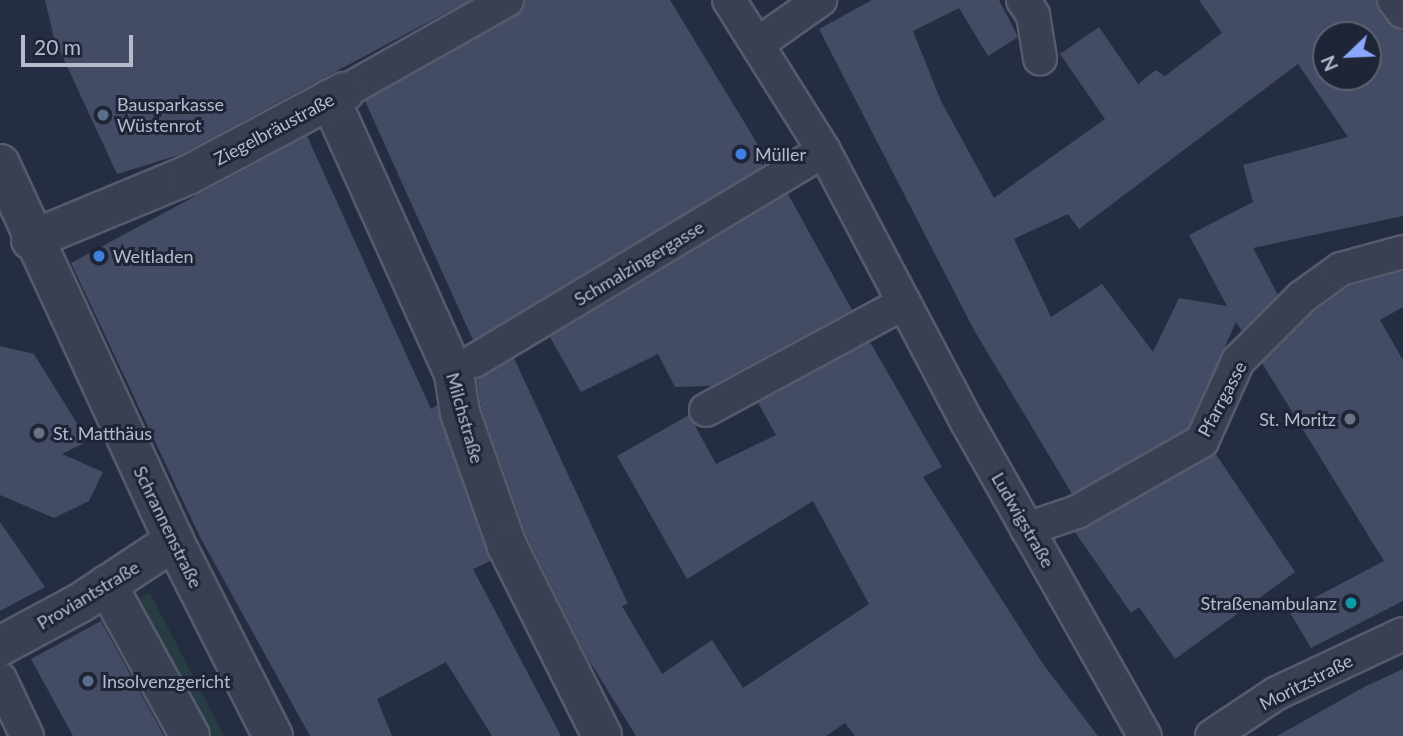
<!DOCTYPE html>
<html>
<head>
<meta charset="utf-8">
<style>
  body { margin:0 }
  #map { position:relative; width:1403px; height:736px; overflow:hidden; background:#252d42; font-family:Lato,sans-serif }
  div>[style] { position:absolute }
  .green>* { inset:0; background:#273c43 }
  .building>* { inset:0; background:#444c65 }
  .roads { filter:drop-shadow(2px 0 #545b6c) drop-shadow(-2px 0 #545b6c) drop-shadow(0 2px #545b6c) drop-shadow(0 -2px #545b6c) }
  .pedestrian>* { height:32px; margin:-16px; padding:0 16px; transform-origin:16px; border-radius:16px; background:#394052 }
  .minor>* { height:38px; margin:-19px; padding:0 19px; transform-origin:19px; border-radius:19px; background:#394052 }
  .dots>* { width:19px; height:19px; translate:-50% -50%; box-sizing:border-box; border:4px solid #1e2537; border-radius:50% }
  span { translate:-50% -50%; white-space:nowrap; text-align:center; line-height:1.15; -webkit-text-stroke:6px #1e2537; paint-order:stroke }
  .poi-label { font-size:18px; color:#b6bbcc }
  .left { translate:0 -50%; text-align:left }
  .right { translate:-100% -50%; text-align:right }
  .street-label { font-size:18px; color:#b6bbcc }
  .north { position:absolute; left:1312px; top:21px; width:70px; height:70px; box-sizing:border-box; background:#1e2537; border:2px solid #5b6173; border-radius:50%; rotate:247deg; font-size:19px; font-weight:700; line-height:28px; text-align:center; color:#b6bbcc }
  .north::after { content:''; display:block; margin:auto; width:24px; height:32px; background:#8ba6fd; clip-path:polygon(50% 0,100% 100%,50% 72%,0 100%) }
  .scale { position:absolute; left:21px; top:35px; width:112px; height:32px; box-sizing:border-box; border:4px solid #b6bbcc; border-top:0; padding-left:9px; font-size:21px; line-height:24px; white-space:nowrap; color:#b6bbcc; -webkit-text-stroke:5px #1e2537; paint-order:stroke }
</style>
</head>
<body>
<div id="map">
  <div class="green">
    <i style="clip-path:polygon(150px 593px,224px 736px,203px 736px,133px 601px)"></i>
  </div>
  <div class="building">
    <i style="clip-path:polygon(45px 0,470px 0,179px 155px,117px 174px,54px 38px)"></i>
    <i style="clip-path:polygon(525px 0,670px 0,769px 163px,473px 340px,365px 101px,516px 16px)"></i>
    <i style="clip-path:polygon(evenodd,872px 0,999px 0,1018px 37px,988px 56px,959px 8px,913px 31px,941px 101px,994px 198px,1105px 119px,1060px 54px,1099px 27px,1138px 84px,1156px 70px,1165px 76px,1222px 33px,1199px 0,1376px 0,1388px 23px,1403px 32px,1403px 216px,1253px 248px,1278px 295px,1242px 331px,1236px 322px,1188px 428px,1072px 494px,974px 330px,819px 29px,872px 0,1326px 35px,1368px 35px,1368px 77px,1326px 77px,1326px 35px,872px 0,1298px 64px,1348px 137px,1243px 165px,1253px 202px,1189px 235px,1227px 306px,1179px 298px,1153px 352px,1102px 284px,1051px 317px,1014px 239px,1068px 214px,1079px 229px,1298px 64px)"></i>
    <i style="clip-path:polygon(307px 136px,431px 409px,437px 405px,490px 561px,473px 569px,561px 736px,492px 736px,446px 662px,377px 699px,392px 736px,310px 736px,199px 535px,71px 263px)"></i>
    <i style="clip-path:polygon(788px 194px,852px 310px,711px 386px,675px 387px,658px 354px,581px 392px,550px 337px)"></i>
    <i style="clip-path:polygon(1403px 271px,1403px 307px,1380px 320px,1403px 360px,1403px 601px,1311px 648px,1289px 611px,1384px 561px,1262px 363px,1312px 313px,1350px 286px)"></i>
    <i style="clip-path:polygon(870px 342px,942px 467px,923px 477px,1043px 664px,1098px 736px,855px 736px,845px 723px,826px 736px,636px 736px,587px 657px,527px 537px,481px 408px,477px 379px,514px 358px,628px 604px,622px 606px,662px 674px,712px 640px,743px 688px,869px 604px,813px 501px,687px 579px,617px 456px,689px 415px,716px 464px,776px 435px,758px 403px)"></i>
    <i style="clip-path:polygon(0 346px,34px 354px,88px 441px,62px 454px,103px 472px,89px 501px,54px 518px,0 495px)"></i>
    <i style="clip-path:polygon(1215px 453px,1295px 572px,1175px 659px,1139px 607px,1131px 613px,1075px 532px)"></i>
    <i style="clip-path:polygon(0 522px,45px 587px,0 611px)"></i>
    <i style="clip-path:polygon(101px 621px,146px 703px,164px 736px,73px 736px,31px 659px)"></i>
    <i style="clip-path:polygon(1403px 669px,1403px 736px,1277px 736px,1366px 686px)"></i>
  </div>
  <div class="roads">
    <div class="pedestrian">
      <i style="left:729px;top:0;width:178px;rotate:57.8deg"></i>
      <i style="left:824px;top:151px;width:306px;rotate:62.2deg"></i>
      <i style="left:967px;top:422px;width:361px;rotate:60.5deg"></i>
      <i style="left:1023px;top:0;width:18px;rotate:56deg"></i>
      <i style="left:1033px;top:15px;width:44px;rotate:80.8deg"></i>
      <i style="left:1394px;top:0;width:15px;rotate:53deg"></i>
      <i style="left:759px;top:43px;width:75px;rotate:-35.2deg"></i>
      <i style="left:344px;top:92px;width:187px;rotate:-29.4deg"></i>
      <i style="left:474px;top:361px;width:408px;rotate:-31deg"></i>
      <i style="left:706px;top:410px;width:225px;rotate:-28.4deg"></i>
      <i style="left:1027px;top:529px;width:53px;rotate:-18.8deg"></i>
      <i style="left:1077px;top:512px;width:144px;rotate:-29.6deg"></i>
      <i style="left:1202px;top:441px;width:88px;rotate:-65.8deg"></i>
      <i style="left:1238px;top:361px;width:91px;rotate:-45deg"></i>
      <i style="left:1302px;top:297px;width:48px;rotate:-35.7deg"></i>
      <i style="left:1341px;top:269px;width:64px;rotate:-15.3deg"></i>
      <i style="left:0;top:679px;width:63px;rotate:64.7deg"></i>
      <i style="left:1212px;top:736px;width:78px;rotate:-33.5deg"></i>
      <i style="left:1277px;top:693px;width:139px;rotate:-25.1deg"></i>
    </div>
    <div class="minor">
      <i style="left:330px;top:99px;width:301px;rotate:65.7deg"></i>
      <i style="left:454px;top:373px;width:40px;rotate:81.5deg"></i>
      <i style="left:460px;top:413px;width:141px;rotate:70.5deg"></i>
      <i style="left:507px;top:546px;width:212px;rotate:63.4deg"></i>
      <i style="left:0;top:164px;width:415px;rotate:65.2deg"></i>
      <i style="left:174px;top:541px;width:219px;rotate:63.1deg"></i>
      <i style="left:31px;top:240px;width:170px;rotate:-22.5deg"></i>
      <i style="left:188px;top:175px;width:177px;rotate:-28deg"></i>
      <i style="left:107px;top:585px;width:172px;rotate:61.2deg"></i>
      <i style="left:0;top:646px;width:91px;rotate:-28.3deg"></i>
      <i style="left:80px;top:603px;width:113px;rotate:-33.4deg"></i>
    </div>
  </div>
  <div class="dots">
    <i style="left:103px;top:115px;background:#5c6f8a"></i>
    <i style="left:741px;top:154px;background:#3f7fe0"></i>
    <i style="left:99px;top:256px;background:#3f7fe0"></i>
    <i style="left:1350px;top:419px;background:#6b7280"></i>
    <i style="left:39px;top:433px;background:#6b7280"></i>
    <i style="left:1351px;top:603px;background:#0f9aa8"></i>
    <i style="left:88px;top:681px;background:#5c6f8a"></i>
  </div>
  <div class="poi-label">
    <span class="left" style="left:117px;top:115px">Bausparkasse<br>Wüstenrot</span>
    <span class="left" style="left:755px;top:154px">Müller</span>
    <span class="left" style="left:113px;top:256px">Weltladen</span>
    <span class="right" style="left:1336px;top:419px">St. Moritz</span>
    <span class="left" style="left:53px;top:433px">St. Matthäus</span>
    <span class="right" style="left:1337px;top:603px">Straßenambulanz</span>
    <span class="left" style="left:102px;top:681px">Insolvenzgericht</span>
  </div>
  <div class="street-label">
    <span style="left:274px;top:129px;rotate:-28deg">Ziegelbräustraße</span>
    <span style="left:639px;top:263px;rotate:-31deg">Schmalzingergasse</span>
    <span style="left:1222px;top:399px;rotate:-62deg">Pfarrgasse</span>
    <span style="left:465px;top:418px;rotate:74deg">Milchstraße</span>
    <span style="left:1023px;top:520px;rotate:60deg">Ludwigstraße</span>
    <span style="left:168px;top:527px;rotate:64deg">Schrannenstraße</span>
    <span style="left:88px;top:595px;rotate:-31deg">Proviantstraße</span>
    <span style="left:1306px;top:682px;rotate:-27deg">Moritzstraße</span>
  </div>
  <div class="north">N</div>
  <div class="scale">20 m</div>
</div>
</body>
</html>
